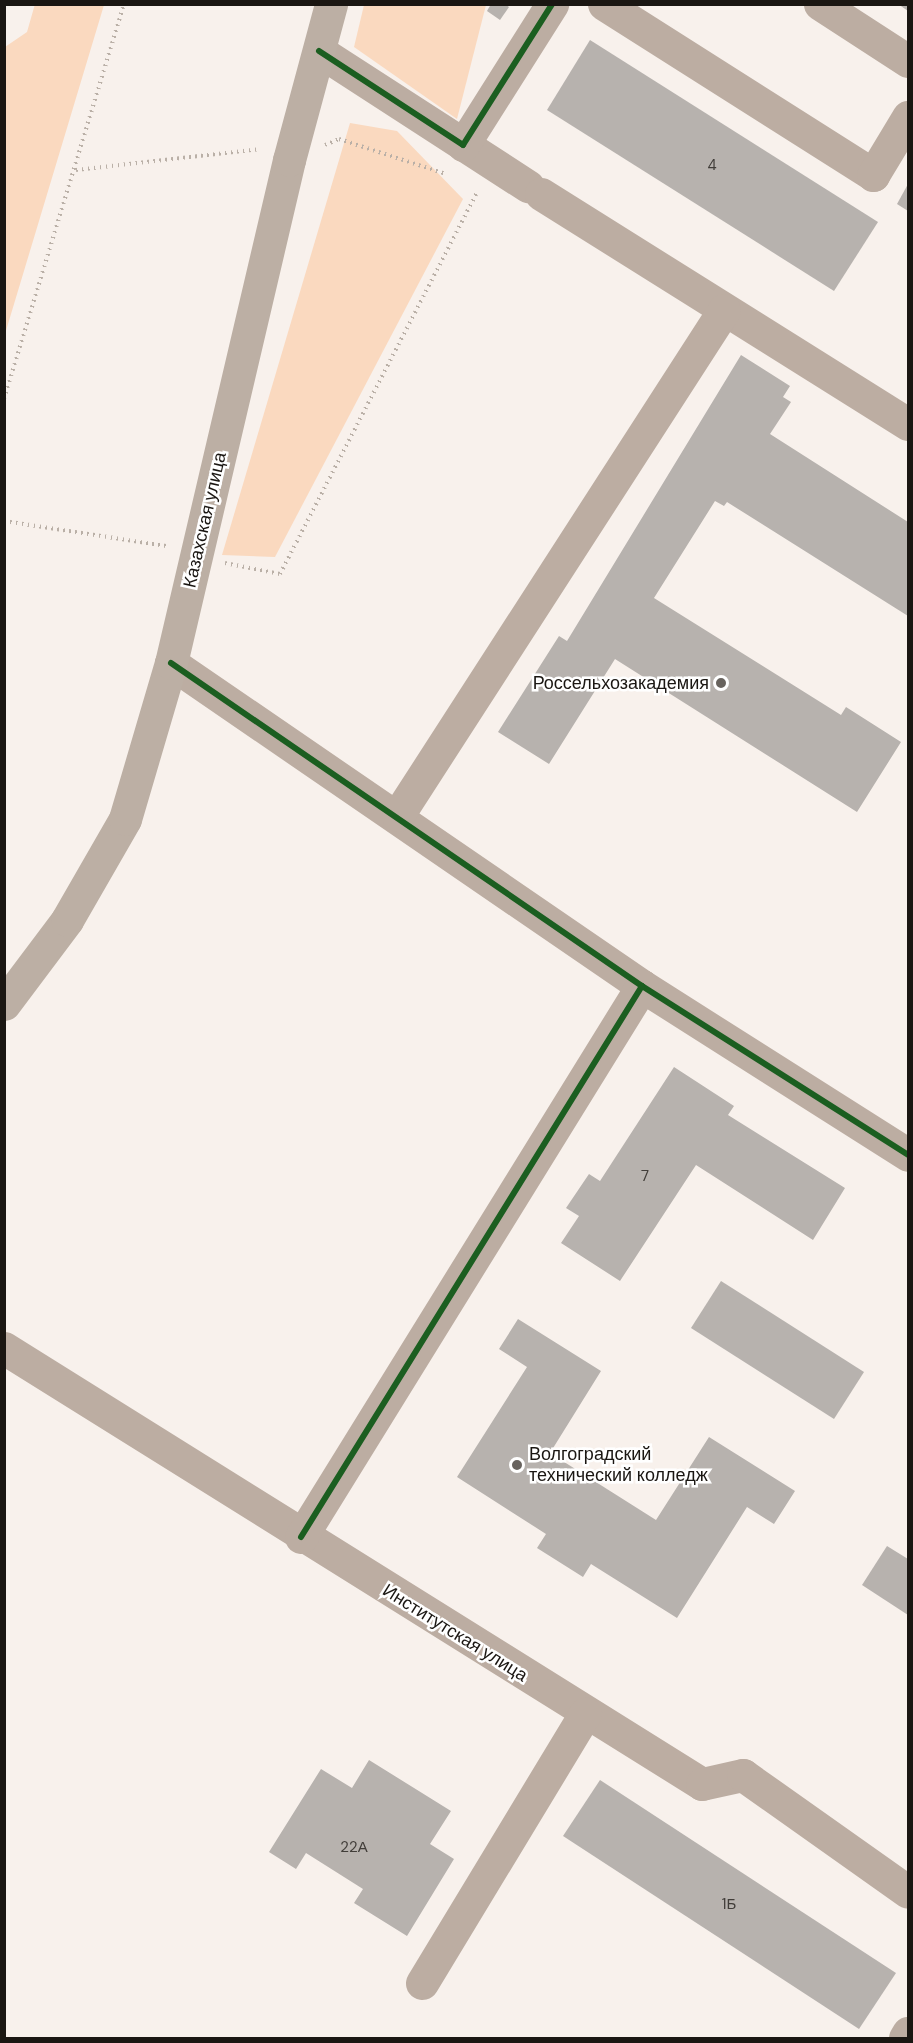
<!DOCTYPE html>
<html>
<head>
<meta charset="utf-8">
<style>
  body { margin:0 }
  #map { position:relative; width:913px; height:2043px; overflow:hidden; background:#f8f1ec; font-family:"DM Sans",sans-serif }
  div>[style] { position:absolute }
  .green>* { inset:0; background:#fad9bf }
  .building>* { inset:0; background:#b7b2ae }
  .path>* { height:4px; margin-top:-2px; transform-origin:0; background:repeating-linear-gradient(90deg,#bab0a7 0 1.5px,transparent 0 6px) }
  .minor>* { height:33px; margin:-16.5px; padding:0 16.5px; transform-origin:16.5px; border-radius:16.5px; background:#bcada2 }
  .major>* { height:33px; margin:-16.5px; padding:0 16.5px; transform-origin:16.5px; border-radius:16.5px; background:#bcafa4 }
  .cycleway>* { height:6px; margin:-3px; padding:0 3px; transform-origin:3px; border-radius:3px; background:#1b5e20 }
  .dots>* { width:16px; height:16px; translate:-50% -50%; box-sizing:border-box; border:3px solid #fff; border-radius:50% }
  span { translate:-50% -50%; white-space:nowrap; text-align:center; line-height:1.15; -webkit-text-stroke:5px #fff; paint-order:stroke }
  .number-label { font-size:15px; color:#413d39 }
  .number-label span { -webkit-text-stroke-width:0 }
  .street-label { font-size:18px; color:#1a1612 }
  .poi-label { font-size:18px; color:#1a1612 }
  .right { translate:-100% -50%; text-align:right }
  .left { translate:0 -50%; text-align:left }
  .frame { position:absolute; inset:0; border:6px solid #1a1612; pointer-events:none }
</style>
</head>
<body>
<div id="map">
  <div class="green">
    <i style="clip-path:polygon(35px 4px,104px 5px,5px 334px,5px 47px,27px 32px)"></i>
    <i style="clip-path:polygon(364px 5px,486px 5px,457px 119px,354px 47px)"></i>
    <i style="clip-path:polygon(350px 123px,397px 131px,463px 199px,275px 557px,222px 555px)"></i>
  </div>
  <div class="building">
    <i style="clip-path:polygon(491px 4px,505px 4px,509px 7px,500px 20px,487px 11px)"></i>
    <i style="clip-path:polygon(898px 4px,908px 4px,908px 11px)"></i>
    <i style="clip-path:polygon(590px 40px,878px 222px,834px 291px,547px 110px)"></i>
    <i style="clip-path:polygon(908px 184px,908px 211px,897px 204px)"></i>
    <i style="clip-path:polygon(741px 355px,790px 386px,783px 397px,791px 402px,770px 434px,908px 522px,908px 616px,727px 502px,724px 506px,715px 501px,654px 598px,841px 715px,846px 707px,901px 742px,857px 812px,615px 659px,549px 764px,498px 732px,559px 636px,567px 641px)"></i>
    <i style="clip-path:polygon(674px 1067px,734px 1106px,728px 1115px,845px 1188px,813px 1240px,696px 1165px,620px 1281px,561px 1243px,579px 1216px,566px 1208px,589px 1174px,600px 1181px)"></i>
    <i style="clip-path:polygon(721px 1281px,864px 1372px,834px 1419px,691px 1328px)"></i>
    <i style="clip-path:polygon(518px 1319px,601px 1371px,550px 1453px,656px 1520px,709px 1437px,795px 1491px,774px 1524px,747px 1507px,677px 1618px,591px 1564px,583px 1577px,537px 1548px,546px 1534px,457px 1477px,527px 1367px,499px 1349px)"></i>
    <i style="clip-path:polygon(887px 1546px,908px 1559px,908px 1615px,862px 1585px)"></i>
    <i style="clip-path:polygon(369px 1760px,451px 1811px,430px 1844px,454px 1859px,407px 1936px,354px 1903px,363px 1889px,306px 1853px,296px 1869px,269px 1852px,321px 1769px,352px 1788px)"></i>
    <i style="clip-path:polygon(600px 1780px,896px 1973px,859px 2029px,563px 1836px)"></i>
  </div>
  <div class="path">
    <i style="left:325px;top:145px;width:15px;rotate:-23deg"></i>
    <i style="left:339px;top:139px;width:113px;rotate:18.1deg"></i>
    <i style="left:76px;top:170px;width:186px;rotate:-6.5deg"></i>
    <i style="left:4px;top:399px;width:413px;rotate:-73.1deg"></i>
    <i style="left:4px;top:521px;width:164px;rotate:8.8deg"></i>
    <i style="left:225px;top:563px;width:56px;rotate:11.3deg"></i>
    <i style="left:280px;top:574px;width:431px;rotate:-62.7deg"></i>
  </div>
  <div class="minor">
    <i style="left:604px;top:4px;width:319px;rotate:32.4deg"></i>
    <i style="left:873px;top:175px;width:68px;rotate:-58.9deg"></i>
    <i style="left:820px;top:4px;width:105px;rotate:32.9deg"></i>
    <i style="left:319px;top:51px;width:249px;rotate:32.9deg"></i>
    <i style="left:463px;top:145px;width:167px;rotate:-57.7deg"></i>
    <i style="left:541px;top:194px;width:433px;rotate:32.1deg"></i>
    <i style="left:171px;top:663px;width:571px;rotate:34.44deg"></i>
    <i style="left:642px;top:986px;width:315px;rotate:32.4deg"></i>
    <i style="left:398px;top:815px;width:601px;rotate:-57.16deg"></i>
    <i style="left:4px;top:1348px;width:823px;rotate:31.99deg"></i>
    <i style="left:702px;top:1784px;width:42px;rotate:-12.4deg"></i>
    <i style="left:743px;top:1775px;width:202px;rotate:35.3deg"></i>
    <i style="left:301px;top:1537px;width:648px;rotate:-58.25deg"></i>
    <i style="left:422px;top:1983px;width:315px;rotate:-58.8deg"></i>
    <i style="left:905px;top:2038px;width:6px;rotate:-59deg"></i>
  </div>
  <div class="major">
    <i style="left:4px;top:1004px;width:105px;rotate:-53.1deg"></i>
    <i style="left:67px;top:920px;width:116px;rotate:-60.1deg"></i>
    <i style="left:125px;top:819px;width:163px;rotate:-73.6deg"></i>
    <i style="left:171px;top:663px;width:517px;rotate:-76.8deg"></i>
    <i style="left:289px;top:160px;width:162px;rotate:-74.9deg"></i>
  </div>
  <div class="cycleway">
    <i style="left:319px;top:51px;width:172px;rotate:33.1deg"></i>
    <i style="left:463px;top:145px;width:167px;rotate:-57.7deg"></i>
    <i style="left:171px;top:663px;width:571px;rotate:34.44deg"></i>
    <i style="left:642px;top:986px;width:315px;rotate:32.4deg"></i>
    <i style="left:301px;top:1537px;width:648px;rotate:-58.25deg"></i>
  </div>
  <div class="dots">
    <i style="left:721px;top:683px;background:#68635e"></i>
    <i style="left:517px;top:1465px;background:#68635e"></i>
  </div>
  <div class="number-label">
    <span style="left:712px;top:166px">4</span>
    <span style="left:645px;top:1177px">7</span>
    <span style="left:354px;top:1848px">22А</span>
    <span style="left:729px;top:1905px">1Б</span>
  </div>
  <div class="street-label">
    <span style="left:205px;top:520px;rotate:-77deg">Казахская улица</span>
    <span style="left:455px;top:1633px;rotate:32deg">Институтская улица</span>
  </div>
  <div class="poi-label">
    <span class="right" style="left:709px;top:683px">Россельхозакадемия</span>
    <span class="left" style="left:529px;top:1465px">Волгоградский<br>технический колледж</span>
  </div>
  <div class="frame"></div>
</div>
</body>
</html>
